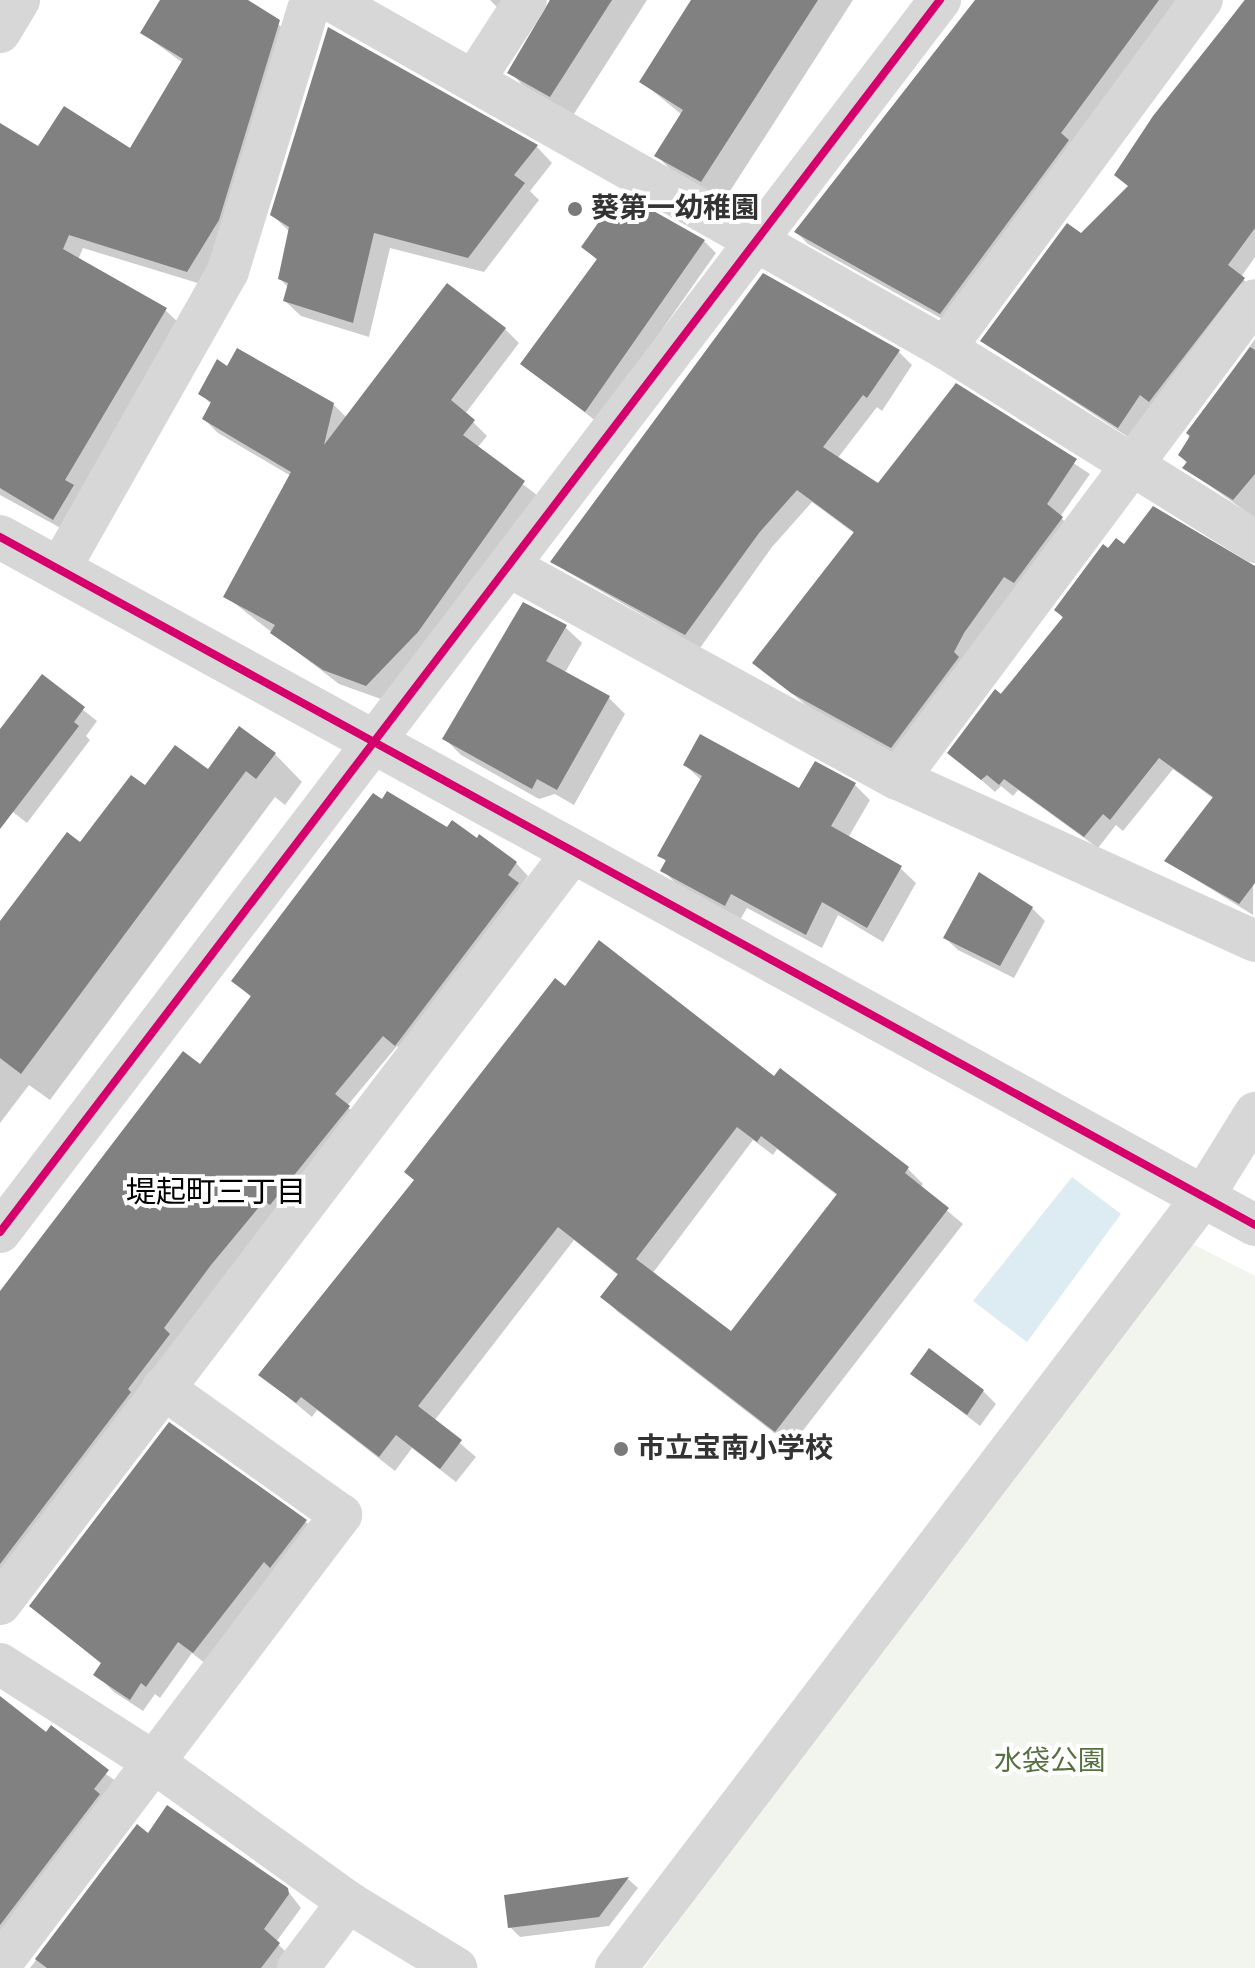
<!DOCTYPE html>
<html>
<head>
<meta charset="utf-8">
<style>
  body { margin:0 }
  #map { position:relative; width:1255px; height:1968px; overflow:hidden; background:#fff; font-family:"Alegreya Sans","Noto Sans JP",sans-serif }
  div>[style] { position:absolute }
  .green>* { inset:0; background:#f1f5ed }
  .water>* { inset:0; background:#ddebf3 }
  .shadow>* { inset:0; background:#0003 }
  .building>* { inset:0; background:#818181 }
  .minor>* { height:42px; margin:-21px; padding:0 21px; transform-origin:21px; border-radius:21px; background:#d7d7d7 }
  .tertiary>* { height:44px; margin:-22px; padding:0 22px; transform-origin:22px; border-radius:22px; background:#d7d7d7 }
  .cycleway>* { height:8px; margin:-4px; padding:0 4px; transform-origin:4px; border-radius:4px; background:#d6006c }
  .dots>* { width:22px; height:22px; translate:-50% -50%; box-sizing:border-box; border:4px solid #fff; border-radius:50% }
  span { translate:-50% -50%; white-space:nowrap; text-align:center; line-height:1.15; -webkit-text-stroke:8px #fff; paint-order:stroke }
  .poi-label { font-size:28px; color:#333; font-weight:700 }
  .left { translate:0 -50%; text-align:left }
  .park-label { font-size:28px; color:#56703f }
  .neighbourhood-label { font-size:30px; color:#000 }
</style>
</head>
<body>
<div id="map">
  <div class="green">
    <i style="clip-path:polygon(1179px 1237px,1255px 1276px,1255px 1968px,644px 1968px)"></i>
  </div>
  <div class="water">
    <i style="clip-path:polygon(1072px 1177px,1121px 1214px,1027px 1342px,973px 1301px)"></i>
  </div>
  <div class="shadow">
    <i style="clip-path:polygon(162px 0,244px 0,293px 35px,201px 284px,83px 248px,78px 260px,165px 310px,179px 323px,68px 532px,0 495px,0 126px,38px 149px,130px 150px,183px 63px,142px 33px)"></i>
    <i style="clip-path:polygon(490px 0,536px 0,511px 21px)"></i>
    <i style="clip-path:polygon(549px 0,647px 0,572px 117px,531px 94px,510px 72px,548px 14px)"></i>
    <i style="clip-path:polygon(694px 0,853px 0,723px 202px,677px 176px,656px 155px,682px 115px,642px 82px)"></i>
    <i style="clip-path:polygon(982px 0,1179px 0,953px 325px,808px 244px,796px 232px)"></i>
    <i style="clip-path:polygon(1244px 0,1255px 0,1255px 257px,1241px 277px,1255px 291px,1131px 439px,982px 341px,1130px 187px,1117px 174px)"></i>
    <i style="clip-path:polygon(329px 30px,537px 147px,552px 163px,530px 191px,539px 200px,484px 272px,390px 248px,369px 337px,301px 316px,285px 301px,289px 288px,280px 279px,289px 231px,272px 215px)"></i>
    <i style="clip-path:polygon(704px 241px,716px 253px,597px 422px,523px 364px,598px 261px,584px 247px)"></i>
    <i style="clip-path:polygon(764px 275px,899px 352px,912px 365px,882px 411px,877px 407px,837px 459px,879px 486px,956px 386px,1090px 474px,1060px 517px,1076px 532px,906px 760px,807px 706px,755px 663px,855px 534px,812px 502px,772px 547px,700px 648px,566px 571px,553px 558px)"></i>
    <i style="clip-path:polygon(505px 329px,519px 343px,465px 414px,487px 436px,477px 448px,538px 496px,381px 699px,339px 684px,225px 596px,291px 476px,218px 433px,204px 419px,212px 405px,200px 393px,228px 369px,333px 404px,347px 418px)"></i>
    <i style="clip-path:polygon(1255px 339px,1255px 518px,1185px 468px,1189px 432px)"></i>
    <i style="clip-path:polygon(1124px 546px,1255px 570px,1253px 915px,1166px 861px,1214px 799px,1173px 769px,1123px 831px,1116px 825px,1098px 848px,1018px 790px,1013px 796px,1001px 786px,995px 792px,950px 753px,1064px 619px,1056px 610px,1109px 550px)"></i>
    <i style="clip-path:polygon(565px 627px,582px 643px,564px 674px,609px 698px,625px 714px,574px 805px,555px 794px,539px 799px,461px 755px,444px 738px)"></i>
    <i style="clip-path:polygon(42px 677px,97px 721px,86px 736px,90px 740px,27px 823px,0 802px,0 732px)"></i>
    <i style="clip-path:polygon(275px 754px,302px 782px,285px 805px,275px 797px,50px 1100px,29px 1085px,0 1123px,0 924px,145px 788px)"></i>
    <i style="clip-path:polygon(685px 765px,800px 791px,855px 785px,870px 800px,848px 838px,900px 868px,916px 883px,883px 942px,838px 915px,822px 948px,747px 908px,740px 920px,678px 886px,663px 870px,667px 863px,660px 855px,702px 781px)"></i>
    <i style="clip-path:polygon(447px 830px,516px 863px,528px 876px,520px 887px,530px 897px,408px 1056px,397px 1046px,347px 1106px,360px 1119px,0 1584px,0 1296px,201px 1067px,252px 998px,234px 981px)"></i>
    <i style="clip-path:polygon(1032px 908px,1045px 921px,1014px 978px,958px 950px,945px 938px)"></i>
    <i style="clip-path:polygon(evenodd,565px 988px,774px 1079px,781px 1070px,908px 1169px,923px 1184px,920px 1188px,963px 1224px,791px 1446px,618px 1312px,603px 1297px,619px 1276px,574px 1240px,434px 1421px,476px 1457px,456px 1482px,412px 1448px,395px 1471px,317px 1410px,312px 1417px,261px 1375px,565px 988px,753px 1140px,773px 1155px,777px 1149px,838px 1196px,731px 1334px,652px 1274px,753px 1140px)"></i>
    <i style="clip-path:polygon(913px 1374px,983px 1391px,996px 1404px,980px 1426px)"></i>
    <i style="clip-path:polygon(306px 1522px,318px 1534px,206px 1664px,192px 1653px,160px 1698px,155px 1694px,143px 1711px,114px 1692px,101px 1679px,103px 1665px,32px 1606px)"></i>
    <i style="clip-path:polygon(0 1699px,120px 1784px,0 1953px)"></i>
    <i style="clip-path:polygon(137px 1827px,148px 1836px,287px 1890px,301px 1908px,276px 1942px,291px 1957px,282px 1968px,30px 1968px)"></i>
    <i style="clip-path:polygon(628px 1879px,638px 1888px,609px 1926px,520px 1937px,510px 1927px,506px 1897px)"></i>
  </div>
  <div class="building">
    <i style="clip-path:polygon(160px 0,248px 0,280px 20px,219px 220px,187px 272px,69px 235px,63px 249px,167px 308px,65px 480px,74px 485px,53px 520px,0 488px,0 123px,38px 146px,64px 106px,130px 148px,183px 59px,140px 33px)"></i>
    <i style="clip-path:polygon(550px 0,612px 0,550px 97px,507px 73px)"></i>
    <i style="clip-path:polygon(691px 0,818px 0,701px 182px,654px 156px,683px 110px,639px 82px)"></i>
    <i style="clip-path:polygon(975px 0,1159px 0,1061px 133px,1069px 140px,940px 314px,794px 232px)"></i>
    <i style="clip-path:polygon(1245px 0,1255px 0,1255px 228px,1228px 265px,1245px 278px,1149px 402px,1140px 395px,1118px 428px,980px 341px,1067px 223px,1081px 233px,1128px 186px,1114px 175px,1153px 116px)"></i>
    <i style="clip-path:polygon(328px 27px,538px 145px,514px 175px,525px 183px,468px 258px,374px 233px,353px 323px,283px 301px,288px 283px,278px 279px,289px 227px,270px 215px)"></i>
    <i style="clip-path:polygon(620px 192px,705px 240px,585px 412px,520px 364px,597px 259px,581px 247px)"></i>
    <i style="clip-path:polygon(763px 273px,900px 350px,867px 398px,863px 395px,823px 447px,878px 483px,956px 383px,1077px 459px,1047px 504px,1063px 517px,1014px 583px,1004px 577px,964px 633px,954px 652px,959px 657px,891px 748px,791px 693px,752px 663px,854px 532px,797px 490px,759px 533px,685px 635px,550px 562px)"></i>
    <i style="clip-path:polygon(447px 283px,506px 328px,451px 400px,475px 420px,463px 435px,525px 481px,418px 632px,366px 686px,323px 670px,270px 633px,275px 625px,223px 597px,291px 472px,202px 419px,211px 402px,198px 394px,217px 359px,227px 366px,237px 348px,334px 403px,324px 445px)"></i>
    <i style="clip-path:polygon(1250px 347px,1255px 350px,1255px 474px,1233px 500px,1182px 468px,1187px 462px,1178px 455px,1190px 436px,1186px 433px)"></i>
    <i style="clip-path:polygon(1153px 506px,1255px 566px,1255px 883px,1239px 904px,1164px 861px,1213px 797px,1159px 758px,1110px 820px,1103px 814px,1084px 837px,1004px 779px,999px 785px,987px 775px,981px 780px,947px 753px,995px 689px,1001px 694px,1063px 617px,1054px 610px,1103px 544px,1108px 548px,1116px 538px,1124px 544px)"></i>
    <i style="clip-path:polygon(523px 602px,567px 625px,546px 661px,610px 696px,557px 790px,537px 779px,532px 789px,442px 739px)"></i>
    <i style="clip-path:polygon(42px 674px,85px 707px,74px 722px,79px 726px,0 829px,0 729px)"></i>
    <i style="clip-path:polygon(239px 726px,276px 753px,256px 779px,246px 771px,21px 1074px,0 1058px,0 921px,67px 832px,80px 842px,131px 775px,145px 785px,175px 745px,208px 769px)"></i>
    <i style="clip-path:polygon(700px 734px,799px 788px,815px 761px,856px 783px,831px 826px,902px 866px,867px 928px,822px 902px,806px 935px,731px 894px,725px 906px,660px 871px,666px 860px,657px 856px,702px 776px,683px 765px)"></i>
    <i style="clip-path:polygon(387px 791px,447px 827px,452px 820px,477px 838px,479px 834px,517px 862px,508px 875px,519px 883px,395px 1046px,383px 1036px,335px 1094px,350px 1106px,270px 1205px,264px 1201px,211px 1265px,164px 1328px,170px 1334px,128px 1389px,131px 1392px,0 1564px,0 1291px,183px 1051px,200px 1064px,251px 996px,231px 981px,373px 793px,382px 799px)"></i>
    <i style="clip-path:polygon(979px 872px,1033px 907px,1000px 966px,943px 938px)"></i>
    <i style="clip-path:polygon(evenodd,599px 940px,774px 1076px,780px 1068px,909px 1167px,905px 1173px,949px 1208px,775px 1432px,600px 1297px,618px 1274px,558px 1227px,418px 1406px,462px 1440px,440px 1469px,396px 1435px,379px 1457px,301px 1397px,296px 1403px,258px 1375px,414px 1180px,404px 1172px,555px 978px,565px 986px,599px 940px,737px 1127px,757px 1142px,761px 1136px,837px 1194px,731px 1331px,636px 1259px,737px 1127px)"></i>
    <i style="clip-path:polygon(929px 1348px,984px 1390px,967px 1415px,910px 1374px)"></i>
    <i style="clip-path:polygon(169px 1422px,307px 1520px,270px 1568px,264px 1562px,193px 1653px,178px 1642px,146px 1687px,141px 1683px,130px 1700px,93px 1675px,101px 1663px,29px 1606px)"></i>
    <i style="clip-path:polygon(0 1696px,46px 1732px,51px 1725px,109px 1770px,94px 1789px,100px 1794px,0 1925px)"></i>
    <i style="clip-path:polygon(167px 1805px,288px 1888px,289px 1894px,264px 1929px,280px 1943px,261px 1968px,47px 1968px,35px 1959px,137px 1824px,148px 1833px)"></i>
    <i style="clip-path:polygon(629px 1877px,599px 1917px,508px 1928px,504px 1895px)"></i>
  </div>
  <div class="minor">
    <i style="left:330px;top:0;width:707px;rotate:29.5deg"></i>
    <i style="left:945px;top:348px;width:366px;rotate:32deg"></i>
    <i style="left:0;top:32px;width:37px;rotate:-59deg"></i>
    <i style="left:474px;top:80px;width:95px;rotate:-57deg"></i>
    <i style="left:945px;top:348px;width:433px;rotate:-53.6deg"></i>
    <i style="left:510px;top:567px;width:442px;rotate:28.7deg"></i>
    <i style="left:898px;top:779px;width:392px;rotate:24.4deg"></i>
    <i style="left:59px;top:570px;width:343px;rotate:-60.5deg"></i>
    <i style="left:228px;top:271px;width:273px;rotate:-73deg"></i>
    <i style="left:308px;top:10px;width:13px;rotate:-48deg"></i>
    <i style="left:898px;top:779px;width:597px;rotate:-53.3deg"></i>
    <i style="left:1203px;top:1197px;width:59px;rotate:28.3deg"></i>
    <i style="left:0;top:1232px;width:1550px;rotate:-52.66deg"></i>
    <i style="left:0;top:1604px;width:945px;rotate:-52.69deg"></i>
    <i style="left:0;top:1664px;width:180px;rotate:32.5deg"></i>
    <i style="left:152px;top:1761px;width:241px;rotate:35.7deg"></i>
    <i style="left:348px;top:1902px;width:127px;rotate:31.4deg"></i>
    <i style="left:0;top:1965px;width:565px;rotate:-52.85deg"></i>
    <i style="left:341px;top:1515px;width:219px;rotate:-144.5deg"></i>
    <i style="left:298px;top:1968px;width:83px;rotate:-52.9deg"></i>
    <i style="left:616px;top:1968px;width:969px;rotate:-52.72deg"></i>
    <i style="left:1203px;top:1197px;width:99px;rotate:-58.2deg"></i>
  </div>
  <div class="tertiary">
    <i style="left:0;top:537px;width:1372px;rotate:28.75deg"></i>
  </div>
  <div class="cycleway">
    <i style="left:0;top:537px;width:1431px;rotate:28.73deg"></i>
    <i style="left:0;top:1232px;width:1550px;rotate:-52.66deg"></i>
  </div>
  <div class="dots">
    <i style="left:575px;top:209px;background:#7a7a7a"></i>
    <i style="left:621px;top:1449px;background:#7a7a7a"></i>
  </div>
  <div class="poi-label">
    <span class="left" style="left:591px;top:209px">葵第一幼稚園</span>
    <span class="left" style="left:637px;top:1449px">市立宝南小学校</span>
  </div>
  <div class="park-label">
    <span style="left:1050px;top:1762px">水袋公園</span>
  </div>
  <div class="neighbourhood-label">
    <span style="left:216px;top:1193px">堤起町三丁目</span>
  </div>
</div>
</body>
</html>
